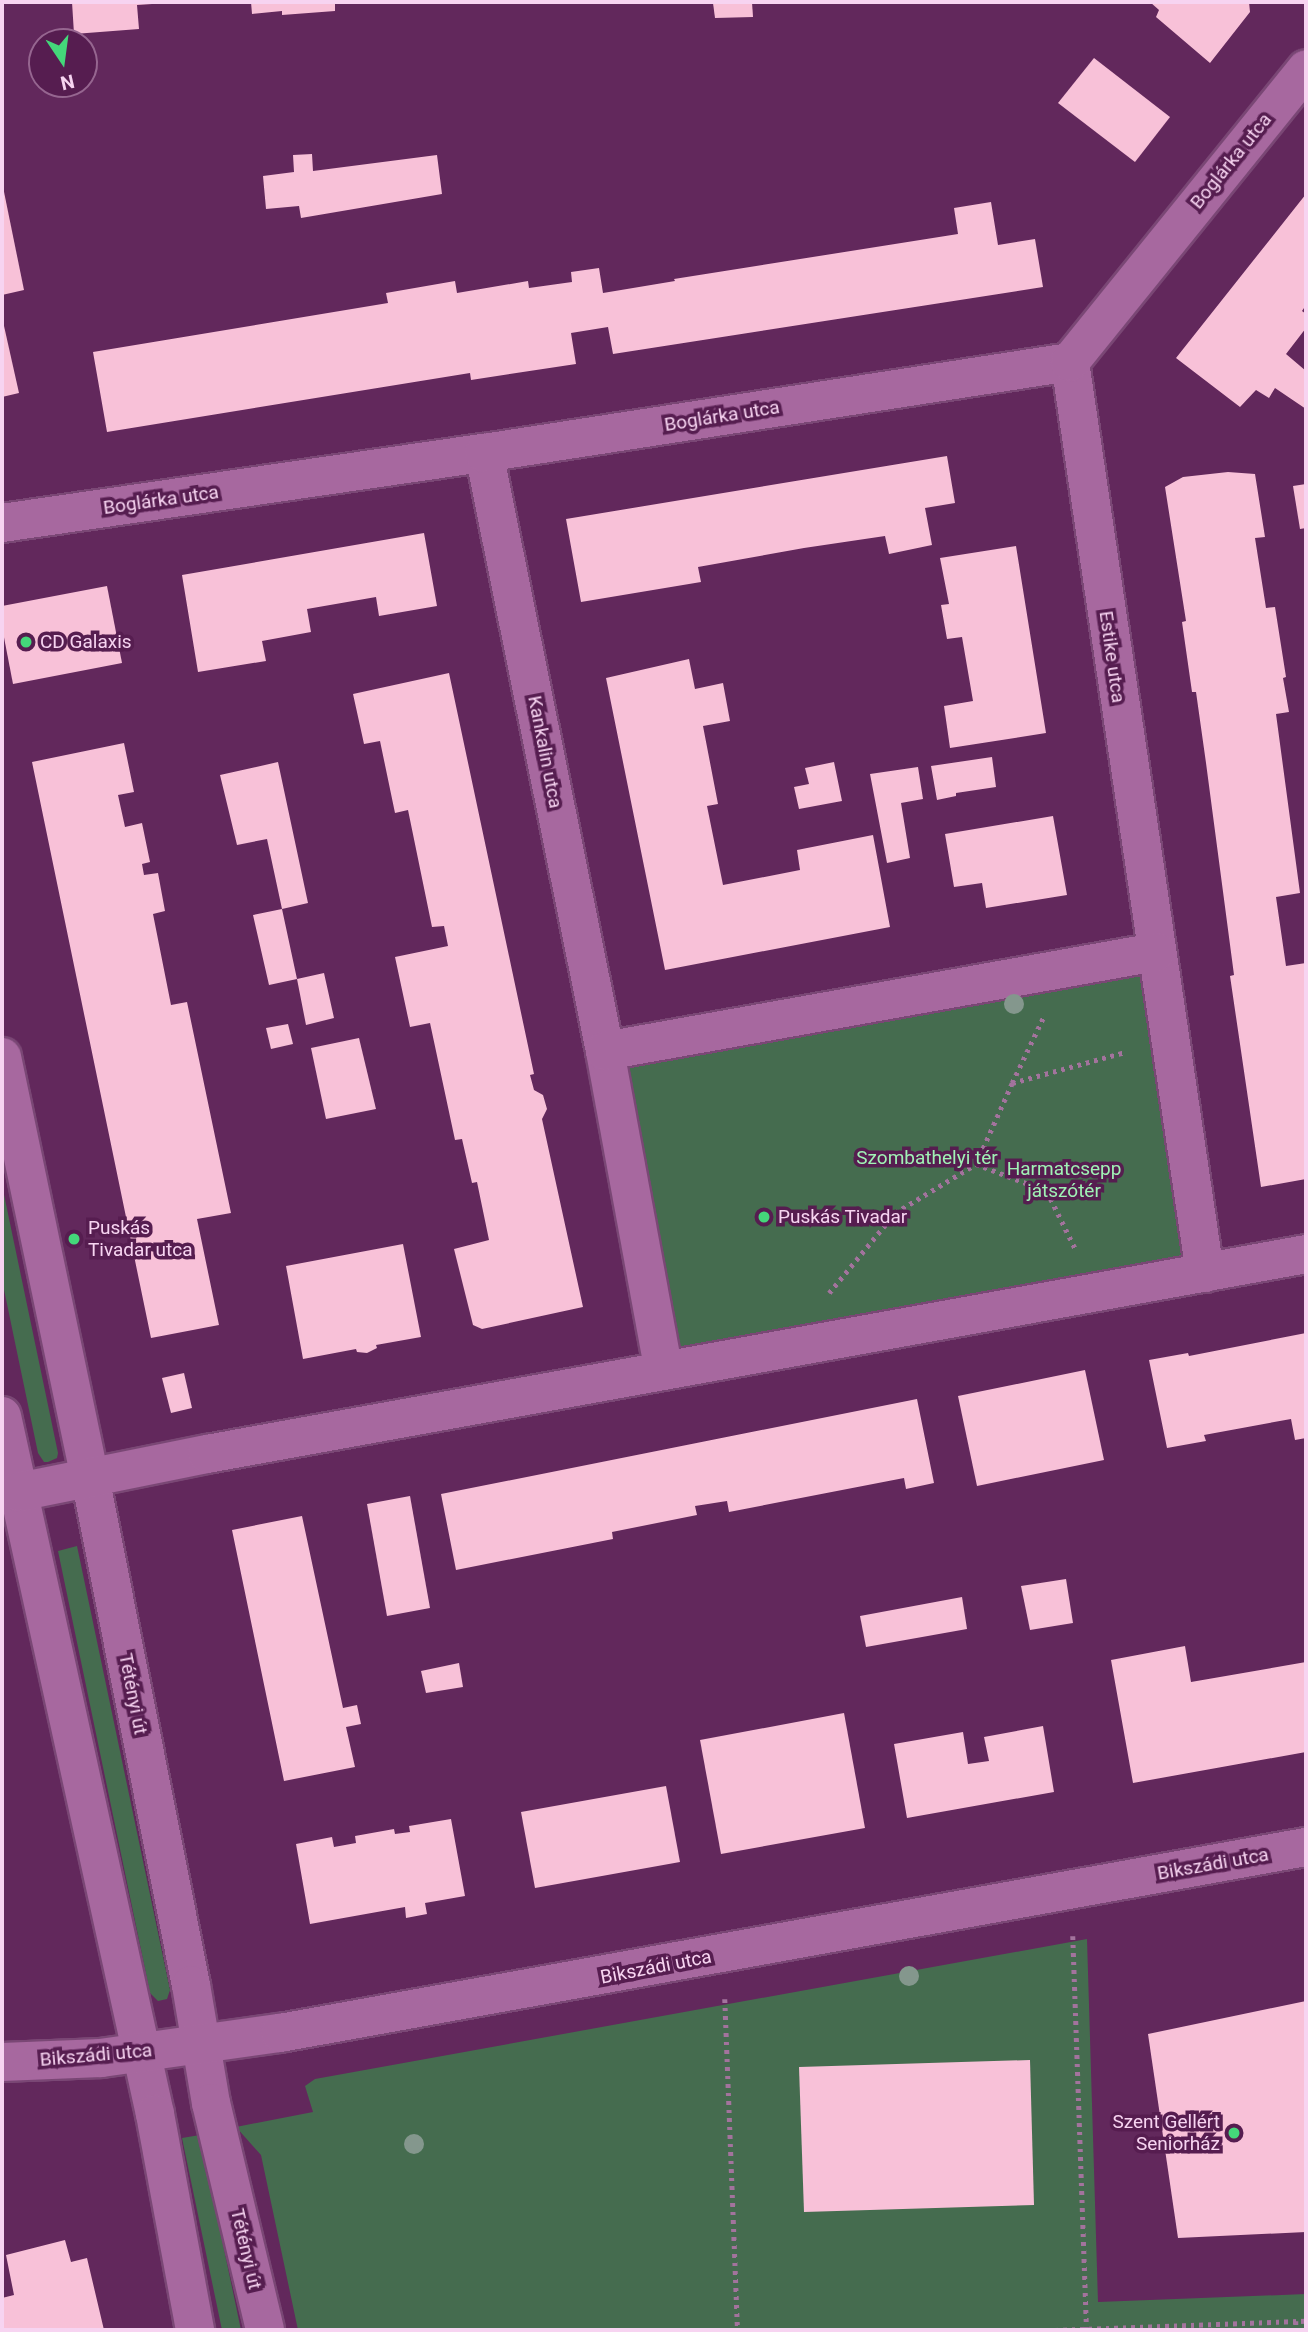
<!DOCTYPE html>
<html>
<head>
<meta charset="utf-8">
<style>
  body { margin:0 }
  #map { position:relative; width:1308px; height:2332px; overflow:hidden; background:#62285c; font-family:Roboto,sans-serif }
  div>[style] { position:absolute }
  .green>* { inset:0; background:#456c4f }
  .building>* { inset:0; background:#f8c1d8 }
  .path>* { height:4.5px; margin-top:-2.25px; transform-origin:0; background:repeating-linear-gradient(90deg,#a3739d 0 3.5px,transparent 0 8.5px) }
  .roads { filter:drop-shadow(2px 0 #7a4775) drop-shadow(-2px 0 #7a4775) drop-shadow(0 2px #7a4775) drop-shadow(0 -2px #7a4775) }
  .minor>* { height:38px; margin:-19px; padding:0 19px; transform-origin:19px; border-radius:19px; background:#a7689f }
  .trees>* { width:20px; height:20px; margin:-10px; border-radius:50%; background:#84978d }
  .dots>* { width:19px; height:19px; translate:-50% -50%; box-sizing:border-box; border:4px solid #561d50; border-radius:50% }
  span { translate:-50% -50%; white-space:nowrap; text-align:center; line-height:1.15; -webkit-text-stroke:7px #561d50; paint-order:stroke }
  .street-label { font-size:19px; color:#f7d4f1 }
  .poi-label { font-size:19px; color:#f7d4f1 }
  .left { translate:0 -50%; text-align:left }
  .right { translate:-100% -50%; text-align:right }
  .park-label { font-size:19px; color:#a0f2b5 }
  .frame { position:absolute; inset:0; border:4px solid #f7d4f1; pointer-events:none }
  .north { position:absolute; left:28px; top:28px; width:70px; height:70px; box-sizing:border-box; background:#561d50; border:2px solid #966690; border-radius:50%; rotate:167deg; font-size:19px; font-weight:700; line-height:28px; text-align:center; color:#f7d4f1 }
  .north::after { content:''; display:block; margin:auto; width:24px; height:32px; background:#44d77a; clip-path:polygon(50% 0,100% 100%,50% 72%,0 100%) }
</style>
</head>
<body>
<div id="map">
  <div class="green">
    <i style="clip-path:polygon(1156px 952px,1205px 1273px,664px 1371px,605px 1051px)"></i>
    <i style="clip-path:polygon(2px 1185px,58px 1453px,57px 1458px,48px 1462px,44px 1462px,38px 1453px,2px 1280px)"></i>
    <i style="clip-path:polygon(77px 1546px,170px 1990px,167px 1999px,158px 2001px,150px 1993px,58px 1551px)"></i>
    <i style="clip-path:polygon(1087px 1939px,1098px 2302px,1306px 2294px,1306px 2330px,298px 2330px,261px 2155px,236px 2127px,313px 2112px,305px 2086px,315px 2079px)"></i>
    <i style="clip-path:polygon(200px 2135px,241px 2330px,222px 2330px,182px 2138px)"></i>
  </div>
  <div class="building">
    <i style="clip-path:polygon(72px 2px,152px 2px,152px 4px,137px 5px,139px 29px,74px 34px)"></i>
    <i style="clip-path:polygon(251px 2px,335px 2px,335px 11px,282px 15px,282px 11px,252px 14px)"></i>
    <i style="clip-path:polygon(752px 2px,753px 17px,715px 18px,713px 3px)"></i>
    <i style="clip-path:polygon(1150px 2px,1249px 2px,1250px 12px,1210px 63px,1156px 17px,1159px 10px)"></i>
    <i style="clip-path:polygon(1094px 58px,1170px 117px,1135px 162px,1058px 103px)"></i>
    <i style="clip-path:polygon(312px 154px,313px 171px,437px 155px,442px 194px,301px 218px,299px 206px,266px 209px,263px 176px,294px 172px,293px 155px)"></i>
    <i style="clip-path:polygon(2px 182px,24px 290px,2px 295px)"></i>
    <i style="clip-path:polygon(1306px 194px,1306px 305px,1302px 311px,1306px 314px,1306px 328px,1286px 354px,1306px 371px,1306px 409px,1275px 388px,1269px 398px,1256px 390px,1240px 407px,1176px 358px)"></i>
    <i style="clip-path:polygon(991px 202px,998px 245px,1035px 239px,1043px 287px,613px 354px,608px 327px,571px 333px,576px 364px,471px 380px,470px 373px,107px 432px,93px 352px,388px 303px,386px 293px,455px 281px,457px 293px,528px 281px,529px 288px,572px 282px,571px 272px,599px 268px,603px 293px,675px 281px,674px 279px,958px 234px,954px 208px)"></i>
    <i style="clip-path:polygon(2px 317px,19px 393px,2px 397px)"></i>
    <i style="clip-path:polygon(947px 456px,955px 503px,925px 508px,932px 545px,889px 554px,885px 536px,804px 548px,698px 567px,701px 582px,581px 602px,566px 519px)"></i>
    <i style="clip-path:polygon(1228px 472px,1255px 474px,1265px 537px,1255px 538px,1266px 608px,1275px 607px,1286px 677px,1283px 678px,1289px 712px,1276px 714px,1300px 893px,1276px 897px,1286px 966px,1306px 963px,1306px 1179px,1261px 1187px,1230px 976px,1234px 975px,1206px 763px,1196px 692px,1192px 692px,1182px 622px,1186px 621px,1165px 487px,1183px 477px)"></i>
    <i style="clip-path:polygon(1306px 484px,1306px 528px,1300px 529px,1293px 486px)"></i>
    <i style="clip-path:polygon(424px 533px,437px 606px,379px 616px,376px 597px,307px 609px,311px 632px,262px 641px,266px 661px,198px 672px,182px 575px)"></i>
    <i style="clip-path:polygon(1016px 546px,1046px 733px,950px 748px,944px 706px,973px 701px,962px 637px,947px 639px,941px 605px,949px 604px,940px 558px)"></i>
    <i style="clip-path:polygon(107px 586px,122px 663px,13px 684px,2px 627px,2px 606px)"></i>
    <i style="clip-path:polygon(689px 659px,695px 689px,723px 683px,730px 721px,703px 726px,718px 804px,707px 806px,723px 885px,800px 870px,797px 850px,873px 835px,890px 927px,665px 970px,606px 678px)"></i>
    <i style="clip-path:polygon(449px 673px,534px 1074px,530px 1075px,534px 1090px,543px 1095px,547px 1109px,542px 1119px,583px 1307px,482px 1329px,473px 1325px,454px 1249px,489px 1240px,477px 1182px,472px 1183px,462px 1139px,455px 1140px,430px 1023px,410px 1027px,395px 957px,448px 946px,444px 926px,432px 927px,408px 810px,395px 813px,380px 741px,364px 744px,353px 694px)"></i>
    <i style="clip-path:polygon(124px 743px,134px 792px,118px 795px,125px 827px,142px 823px,150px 862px,142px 864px,144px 875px,158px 873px,165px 911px,153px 914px,171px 1005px,187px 1002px,231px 1213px,197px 1219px,219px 1325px,151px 1338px,32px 762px)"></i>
    <i style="clip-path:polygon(992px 757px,996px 787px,956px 793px,956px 796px,937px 800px,931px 766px)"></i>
    <i style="clip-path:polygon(278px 762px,308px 903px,282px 909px,267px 839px,237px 845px,220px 775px)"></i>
    <i style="clip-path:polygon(834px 762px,842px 801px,799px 809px,794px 787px,809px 784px,805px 768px)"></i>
    <i style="clip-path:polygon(918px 767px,923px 799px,901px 803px,910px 858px,887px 863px,870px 774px)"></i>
    <i style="clip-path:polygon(1053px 816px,1067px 895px,986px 908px,982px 883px,954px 887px,945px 834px)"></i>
    <i style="clip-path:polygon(282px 909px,297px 979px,324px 973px,334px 1018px,306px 1025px,297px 979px,269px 985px,253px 915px)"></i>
    <i style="clip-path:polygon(288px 1024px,293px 1044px,271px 1049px,266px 1028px)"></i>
    <i style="clip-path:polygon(359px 1038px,376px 1109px,326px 1119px,311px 1048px)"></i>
    <i style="clip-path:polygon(403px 1244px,421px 1337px,376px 1345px,377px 1348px,367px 1353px,357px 1352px,356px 1349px,303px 1359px,286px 1266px)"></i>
    <i style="clip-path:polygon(1306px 1333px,1306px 1438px,1295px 1440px,1291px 1419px,1204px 1435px,1206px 1441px,1167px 1448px,1149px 1360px,1188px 1353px,1189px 1356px)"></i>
    <i style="clip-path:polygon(1085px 1370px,1104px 1460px,977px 1486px,958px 1396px)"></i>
    <i style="clip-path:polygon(184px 1373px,192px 1408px,171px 1413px,162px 1378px)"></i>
    <i style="clip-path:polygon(917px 1399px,934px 1483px,906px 1489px,904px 1478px,729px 1512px,727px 1501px,695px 1506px,697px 1515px,612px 1532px,613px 1539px,456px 1570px,441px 1494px)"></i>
    <i style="clip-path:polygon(410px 1496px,430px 1608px,387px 1616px,367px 1504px)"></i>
    <i style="clip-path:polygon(302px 1516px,343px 1708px,357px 1705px,361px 1724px,346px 1727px,355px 1767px,284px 1781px,232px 1530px)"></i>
    <i style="clip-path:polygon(1066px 1579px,1073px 1623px,1030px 1630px,1021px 1586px)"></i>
    <i style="clip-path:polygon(962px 1597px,967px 1629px,866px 1647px,860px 1616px)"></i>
    <i style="clip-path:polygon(1185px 1646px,1191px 1682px,1306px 1662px,1306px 1752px,1133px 1783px,1111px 1660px)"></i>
    <i style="clip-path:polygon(459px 1663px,463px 1687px,426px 1693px,421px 1671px)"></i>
    <i style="clip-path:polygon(844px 1713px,865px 1828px,721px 1854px,700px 1740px)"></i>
    <i style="clip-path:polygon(1043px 1726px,1054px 1792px,907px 1818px,894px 1744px,963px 1732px,968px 1764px,989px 1761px,984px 1737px)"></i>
    <i style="clip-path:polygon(666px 1786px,680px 1862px,535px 1888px,521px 1812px)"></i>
    <i style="clip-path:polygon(451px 1819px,465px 1896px,425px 1903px,427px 1914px,406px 1918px,405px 1907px,310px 1924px,296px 1844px,332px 1837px,334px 1847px,356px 1843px,355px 1836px,394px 1829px,395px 1834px,410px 1832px,409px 1826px)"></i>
    <i style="clip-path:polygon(1306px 2001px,1306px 2232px,1178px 2238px,1148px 2034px)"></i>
    <i style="clip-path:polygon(1030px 2060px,1034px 2205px,804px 2212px,799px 2067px)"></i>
    <i style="clip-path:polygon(65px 2240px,71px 2262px,87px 2258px,104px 2330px,2px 2330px,2px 2298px,14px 2295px,6px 2255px)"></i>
  </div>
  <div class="path">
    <i style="left:1012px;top:1083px;width:72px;rotate:-64.5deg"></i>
    <i style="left:976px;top:1164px;width:76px;rotate:20.8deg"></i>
    <i style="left:1047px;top:1191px;width:66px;rotate:63.8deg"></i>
    <i style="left:829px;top:1293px;width:104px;rotate:-50.5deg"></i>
    <i style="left:895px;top:1213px;width:95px;rotate:-31.2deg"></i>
    <i style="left:976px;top:1164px;width:89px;rotate:-66deg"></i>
    <i style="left:1012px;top:1083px;width:117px;rotate:-15.3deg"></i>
    <i style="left:1073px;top:1936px;width:394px;rotate:88deg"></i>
    <i style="left:725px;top:1999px;width:331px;rotate:87.8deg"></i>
    <i style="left:1296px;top:2321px;width:9px;rotate:90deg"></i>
    <i style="left:1055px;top:2330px;width:251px;rotate:-2.1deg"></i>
  </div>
  <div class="roads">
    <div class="minor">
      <i style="left:1070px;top:362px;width:921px;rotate:81.57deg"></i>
      <i style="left:484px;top:453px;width:610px;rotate:78.56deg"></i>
      <i style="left:605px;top:1051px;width:325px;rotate:79.6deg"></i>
      <i style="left:2px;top:523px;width:487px;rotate:-8.3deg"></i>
      <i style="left:484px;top:453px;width:593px;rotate:-8.83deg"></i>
      <i style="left:1070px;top:362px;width:376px;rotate:-51.1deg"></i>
      <i style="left:605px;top:1051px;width:560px;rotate:-10.19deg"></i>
      <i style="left:2px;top:1057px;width:429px;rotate:78.2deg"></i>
      <i style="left:90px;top:1477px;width:518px;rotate:78.76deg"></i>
      <i style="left:191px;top:1985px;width:120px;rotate:80.4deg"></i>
      <i style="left:211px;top:2103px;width:233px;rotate:76.6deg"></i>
      <i style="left:2px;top:1416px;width:715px;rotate:77.64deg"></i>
      <i style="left:155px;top:2114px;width:220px;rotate:79.5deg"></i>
      <i style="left:18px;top:1492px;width:193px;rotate:-11.4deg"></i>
      <i style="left:207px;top:1454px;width:1117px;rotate:-10.31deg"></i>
      <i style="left:2px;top:2062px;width:99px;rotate:-2.3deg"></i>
      <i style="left:101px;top:2058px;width:181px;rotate:-8deg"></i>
      <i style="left:280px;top:2033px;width:1043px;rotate:-10.28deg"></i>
    </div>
  </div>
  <div class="trees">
    <i style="left:1014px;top:1004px"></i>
    <i style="left:909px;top:1976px"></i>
    <i style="left:414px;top:2144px"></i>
  </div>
  <div class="dots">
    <i style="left:26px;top:642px;background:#44d77a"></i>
    <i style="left:764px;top:1217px;background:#44d77a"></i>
    <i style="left:74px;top:1239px;background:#44d77a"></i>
    <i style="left:1234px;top:2133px;background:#44d77a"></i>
  </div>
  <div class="street-label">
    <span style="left:1231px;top:161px;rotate:-51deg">Boglárka utca</span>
    <span style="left:722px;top:416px;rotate:-9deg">Boglárka utca</span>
    <span style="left:161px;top:500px;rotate:-8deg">Boglárka utca</span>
    <span style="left:1112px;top:657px;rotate:82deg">Estike utca</span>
    <span style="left:545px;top:752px;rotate:79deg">Kankalin utca</span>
    <span style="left:133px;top:1694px;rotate:79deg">Tétényi út</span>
    <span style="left:1213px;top:1864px;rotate:-10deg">Bikszádi utca</span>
    <span style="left:656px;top:1967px;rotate:-11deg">Bikszádi utca</span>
    <span style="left:96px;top:2055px;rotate:-5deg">Bikszádi utca</span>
    <span style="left:246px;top:2249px;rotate:77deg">Tétényi út</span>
  </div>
  <div class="poi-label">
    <span class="left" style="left:40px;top:642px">CD Galaxis</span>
    <span class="left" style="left:778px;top:1217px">Puskás Tivadar</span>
    <span class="left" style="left:88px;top:1239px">Puskás<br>Tivadar utca</span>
    <span class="right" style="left:1220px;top:2133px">Szent Gellért<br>Seniorház</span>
  </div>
  <div class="park-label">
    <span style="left:927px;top:1158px">Szombathelyi tér</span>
    <span style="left:1064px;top:1180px">Harmatcsepp<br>játszótér</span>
  </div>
  <div class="frame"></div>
  <div class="north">N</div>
</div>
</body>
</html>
